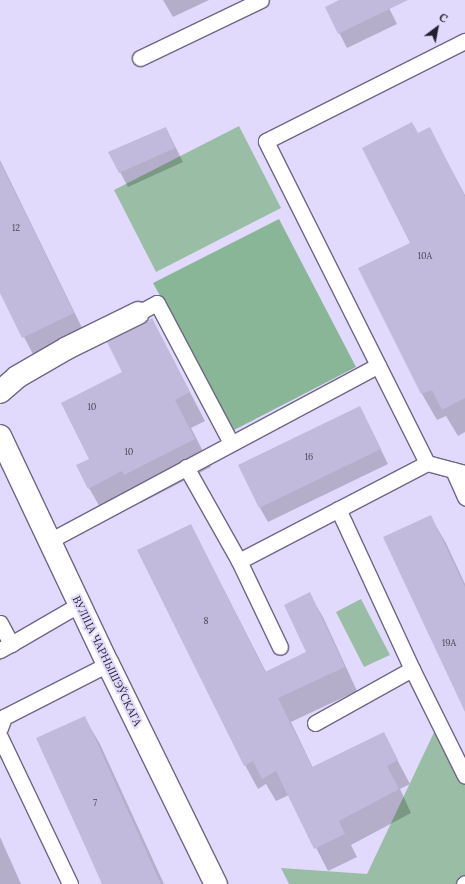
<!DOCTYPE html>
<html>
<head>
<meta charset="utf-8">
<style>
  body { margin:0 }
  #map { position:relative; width:465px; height:884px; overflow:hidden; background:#e2dafd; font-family:Lora,serif }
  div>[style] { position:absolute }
  .green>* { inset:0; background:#99bea5 }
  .forest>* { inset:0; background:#88b697 }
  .shadow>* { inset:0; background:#0003 }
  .building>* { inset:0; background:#c1badc }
  .roads { filter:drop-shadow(1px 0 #6e6785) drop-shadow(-1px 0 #6e6785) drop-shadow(0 1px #6e6785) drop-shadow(0 -1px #6e6785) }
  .service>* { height:15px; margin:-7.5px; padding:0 7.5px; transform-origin:7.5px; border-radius:7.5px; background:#fff }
  .minor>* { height:22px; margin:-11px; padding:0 11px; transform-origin:11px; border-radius:11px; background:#fff }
  .tertiary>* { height:22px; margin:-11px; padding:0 11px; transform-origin:11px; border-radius:11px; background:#fff }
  span { translate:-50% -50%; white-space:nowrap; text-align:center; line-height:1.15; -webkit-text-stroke:4px #e2dafd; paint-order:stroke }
  .number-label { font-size:9px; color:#4a4659 }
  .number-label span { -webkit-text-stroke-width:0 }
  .street-label { font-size:11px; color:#23202d }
  .north { position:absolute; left:417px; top:8px; width:40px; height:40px; -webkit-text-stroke:3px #e2dafd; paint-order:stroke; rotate:32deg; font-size:11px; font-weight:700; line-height:16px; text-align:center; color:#23202d }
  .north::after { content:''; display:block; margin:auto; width:14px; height:18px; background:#23202d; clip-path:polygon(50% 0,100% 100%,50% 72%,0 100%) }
</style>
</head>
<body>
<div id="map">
  <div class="green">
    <i style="clip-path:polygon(239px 126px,281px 208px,156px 272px,114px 190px)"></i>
    <i style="clip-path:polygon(361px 599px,390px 655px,364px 667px,336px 612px)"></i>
    <i style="clip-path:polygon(437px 726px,465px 781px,465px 879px,456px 884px,289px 884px,281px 868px,367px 874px)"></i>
  </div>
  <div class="forest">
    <i style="clip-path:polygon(279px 219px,356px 367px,234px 430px,153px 283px)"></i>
  </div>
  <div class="shadow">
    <i style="clip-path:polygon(163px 0,209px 0,173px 17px)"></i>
    <i style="clip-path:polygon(341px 0,385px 0,397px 24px,347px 48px,326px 7px)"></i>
    <i style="clip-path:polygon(166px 128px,183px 162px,128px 187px,120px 172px)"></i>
    <i style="clip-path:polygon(429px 128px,465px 195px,465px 432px,458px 436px,446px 416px,437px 420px,422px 394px,360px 269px,411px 243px,418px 134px)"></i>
    <i style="clip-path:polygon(0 160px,86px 336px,36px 360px,0 291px)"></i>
    <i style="clip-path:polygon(152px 319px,205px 421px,191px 428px,211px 467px,141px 503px,139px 499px,105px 516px,89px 488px,91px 459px,123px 372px,144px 325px)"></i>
    <i style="clip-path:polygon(360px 407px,388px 464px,268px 522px,260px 508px)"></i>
    <i style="clip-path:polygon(430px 516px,446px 543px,465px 584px,465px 708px)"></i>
    <i style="clip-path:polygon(191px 525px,266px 672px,307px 652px,309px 594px,323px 617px,357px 691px,291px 722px,313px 768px,383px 733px,410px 784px,400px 789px,411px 813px,351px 845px,357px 857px,328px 871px,289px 795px,276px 801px,266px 784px,258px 789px,245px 765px)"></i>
    <i style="clip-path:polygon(0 644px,6px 655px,0 661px)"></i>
    <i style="clip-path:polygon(84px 717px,100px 744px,164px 884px,103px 884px)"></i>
    <i style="clip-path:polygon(0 837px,21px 884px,0 884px)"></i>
  </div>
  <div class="building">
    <i style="clip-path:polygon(339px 0,408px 0,338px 34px,325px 7px)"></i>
    <i style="clip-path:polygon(412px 122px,418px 133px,430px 127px,465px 197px,465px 398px,442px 410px,432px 390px,421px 394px,358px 268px,410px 243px,362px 148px)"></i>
    <i style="clip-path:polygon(166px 127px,175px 148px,119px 173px,108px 152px)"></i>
    <i style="clip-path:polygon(0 162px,74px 313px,22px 338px,0 293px)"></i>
    <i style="clip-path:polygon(152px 318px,190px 392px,175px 400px,195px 439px,124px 475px,122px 471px,88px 489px,76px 465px,89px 459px,61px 403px,122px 372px,107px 342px,144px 324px)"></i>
    <i style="clip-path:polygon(360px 406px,381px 449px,259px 508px,238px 465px)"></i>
    <i style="clip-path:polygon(431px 515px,465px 587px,465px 712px,383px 537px)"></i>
    <i style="clip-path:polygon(191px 524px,265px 672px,306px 652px,284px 605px,310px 592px,345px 667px,278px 698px,312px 767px,384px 732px,398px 760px,387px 766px,399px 789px,339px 821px,345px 834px,314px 849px,276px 771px,262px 779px,253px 761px,244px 766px,137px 550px)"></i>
    <i style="clip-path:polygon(85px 716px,161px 884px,102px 884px,81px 837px,36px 738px)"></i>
  </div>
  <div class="roads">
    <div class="service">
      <i style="left:140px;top:58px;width:134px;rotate:-25.6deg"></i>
      <i style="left:138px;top:313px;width:21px;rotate:-28deg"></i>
      <i style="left:157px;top:303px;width:158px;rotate:62.1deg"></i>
      <i style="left:427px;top:463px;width:360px;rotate:-116.6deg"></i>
      <i style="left:266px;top:141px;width:223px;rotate:-26.7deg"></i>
      <i style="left:186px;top:467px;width:108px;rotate:60.6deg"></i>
      <i style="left:239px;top:561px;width:212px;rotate:-27.5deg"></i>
      <i style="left:427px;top:463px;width:39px;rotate:15deg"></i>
      <i style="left:453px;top:470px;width:30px;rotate:66deg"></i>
      <i style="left:49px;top:541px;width:373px;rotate:-28.1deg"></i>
      <i style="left:239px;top:561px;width:95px;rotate:64.5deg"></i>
      <i style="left:0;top:623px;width:24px;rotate:62deg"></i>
      <i style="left:11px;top:644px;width:13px;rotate:151deg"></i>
      <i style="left:11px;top:644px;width:80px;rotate:-30.1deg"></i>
      <i style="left:412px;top:669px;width:119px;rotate:63.6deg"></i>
      <i style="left:315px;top:723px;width:111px;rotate:-29.1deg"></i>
      <i style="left:412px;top:669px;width:176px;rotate:-114.8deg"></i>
      <i style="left:0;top:728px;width:12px;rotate:-70deg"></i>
      <i style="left:4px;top:717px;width:117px;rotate:-27deg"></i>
      <i style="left:0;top:737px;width:163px;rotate:64.5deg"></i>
      <i style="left:464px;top:884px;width:1px;rotate:-45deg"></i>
    </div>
    <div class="minor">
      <i style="left:0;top:392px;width:23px;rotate:-41deg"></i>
      <i style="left:17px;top:377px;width:58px;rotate:-30.1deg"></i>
      <i style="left:67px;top:348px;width:79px;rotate:-26.2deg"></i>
    </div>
    <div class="tertiary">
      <i style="left:0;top:436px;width:252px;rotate:64.7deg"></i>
      <i style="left:108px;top:664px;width:245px;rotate:63.9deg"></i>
    </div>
  </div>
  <div class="number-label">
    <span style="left:16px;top:228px">12</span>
    <span style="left:425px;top:256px">10А</span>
    <span style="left:92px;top:407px">10</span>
    <span style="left:129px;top:452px">10</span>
    <span style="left:309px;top:457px">16</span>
    <span style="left:206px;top:621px">8</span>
    <span style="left:449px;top:643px">19А</span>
    <span style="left:95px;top:803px">7</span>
  </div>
  <div class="street-label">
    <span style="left:107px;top:661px;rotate:64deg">ВУЛІЦА ЧАРНЫШЭЎСКАГА</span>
  </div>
  <div class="north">С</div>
</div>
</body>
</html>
